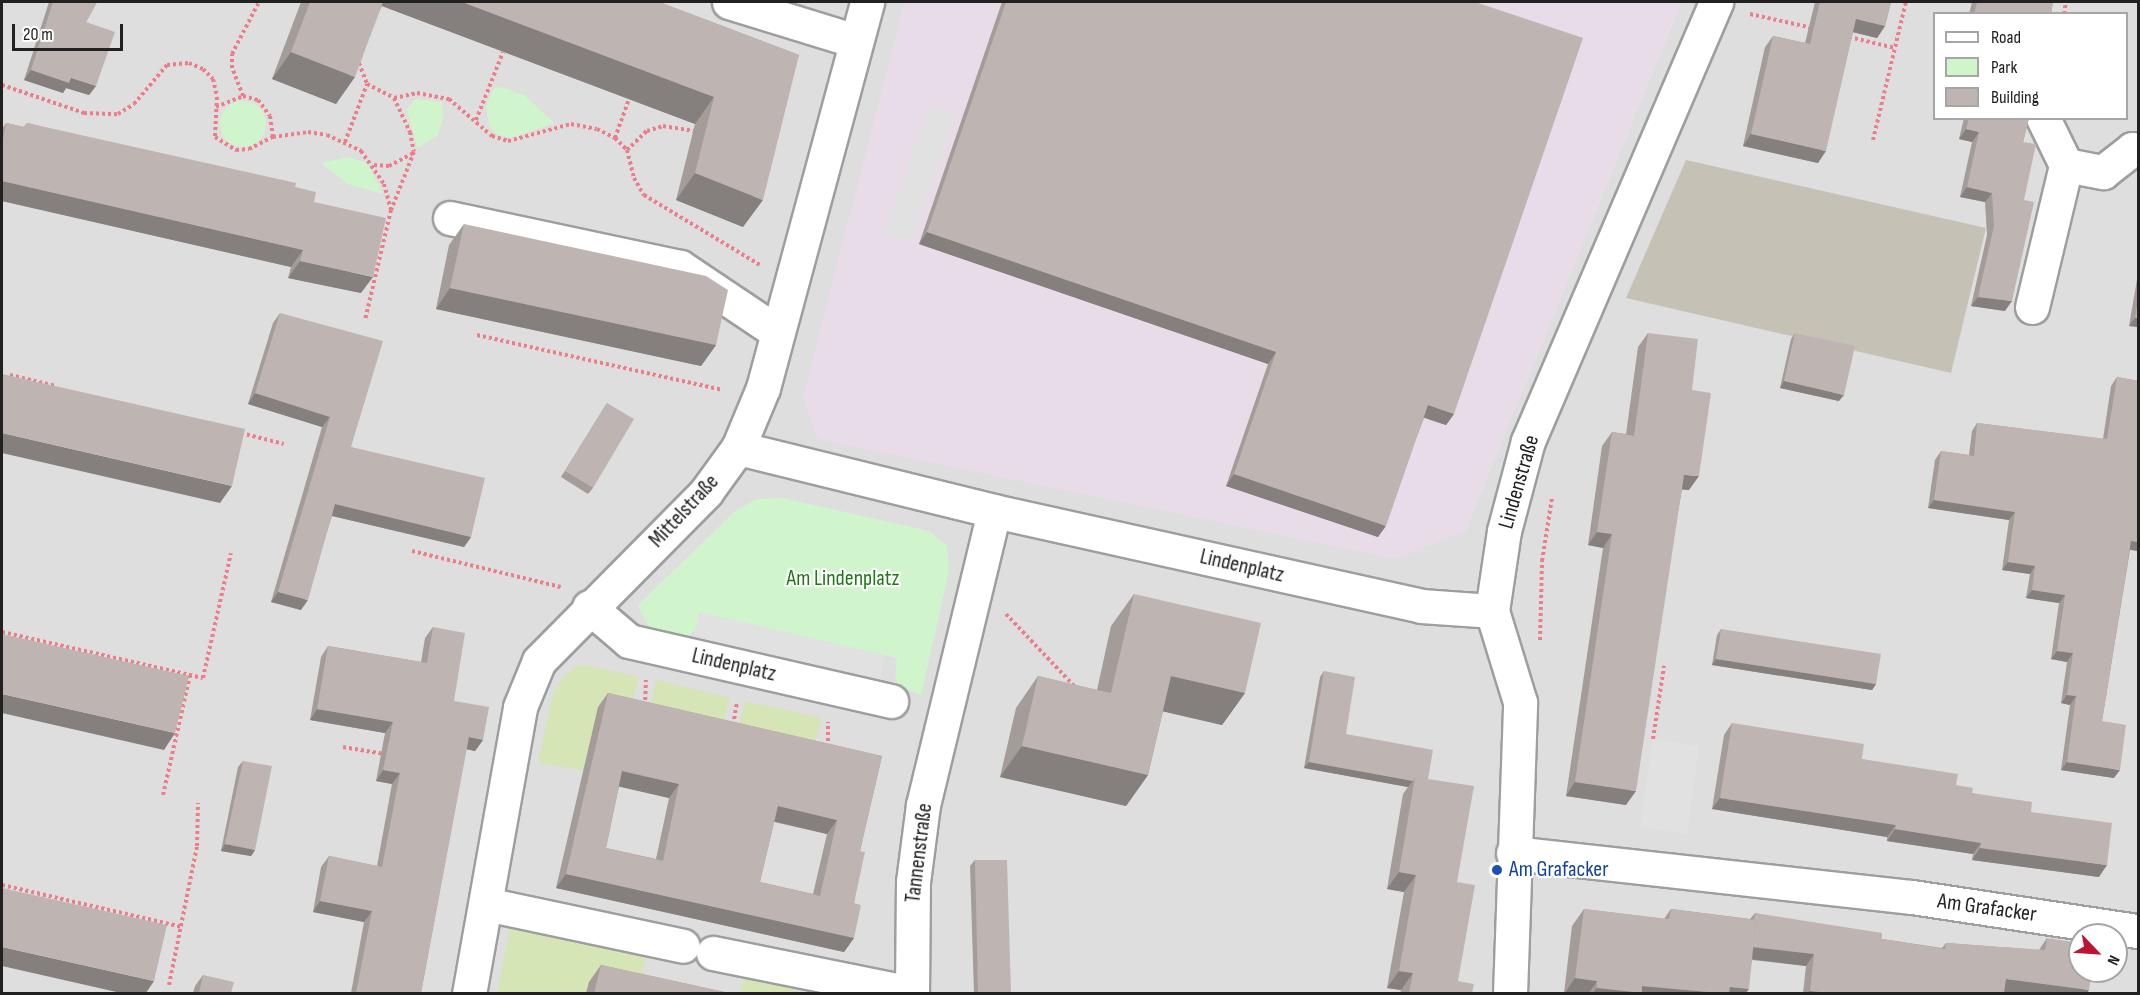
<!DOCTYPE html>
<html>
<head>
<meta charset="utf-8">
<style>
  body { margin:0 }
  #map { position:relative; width:2140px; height:995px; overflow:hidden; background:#f1ede9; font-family:"Sofia Sans Condensed",sans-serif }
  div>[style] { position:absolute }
  .residential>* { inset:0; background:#dfdedf }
  .industrial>* { inset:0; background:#e9dce9 }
  .construction>* { inset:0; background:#c5c2b5 }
  .grass>* { inset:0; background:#d5e5b5 }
  .park>* { inset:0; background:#d0f5cc }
  .round { border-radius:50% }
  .parking>* { inset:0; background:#e1e1e1 }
  .path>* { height:4px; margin-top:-2px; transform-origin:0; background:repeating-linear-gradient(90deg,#ed7e87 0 3px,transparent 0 6px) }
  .roads { filter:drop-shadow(2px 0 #9e9e9e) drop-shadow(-2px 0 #9e9e9e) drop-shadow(0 2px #9e9e9e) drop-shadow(0 -2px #9e9e9e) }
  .minor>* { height:33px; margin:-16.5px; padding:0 16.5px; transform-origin:16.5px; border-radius:16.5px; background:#fff }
  .wall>* { inset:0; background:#a39c99 }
  .shaded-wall>* { inset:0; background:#857f7d }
  .building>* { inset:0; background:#beb5b2 }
  .dots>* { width:16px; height:16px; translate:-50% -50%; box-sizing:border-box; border:3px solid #fff; border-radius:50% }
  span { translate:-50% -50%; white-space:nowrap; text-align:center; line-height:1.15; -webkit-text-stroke:4.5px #fff; paint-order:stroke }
  .street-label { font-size:22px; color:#212121 }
  .park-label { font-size:22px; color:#217717 }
  .transit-label { font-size:22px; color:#164399 }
  .left { translate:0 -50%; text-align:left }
  .frame { position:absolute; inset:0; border:3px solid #212121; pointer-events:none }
  .legend { position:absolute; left:1933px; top:12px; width:195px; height:108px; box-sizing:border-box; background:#fff; border:2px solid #a6a6a6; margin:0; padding:8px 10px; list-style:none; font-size:18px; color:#212121 }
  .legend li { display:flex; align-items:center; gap:12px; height:30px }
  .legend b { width:30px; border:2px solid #a6a6a6 }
  .north { position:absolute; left:2068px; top:923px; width:60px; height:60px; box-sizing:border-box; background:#fff; border:2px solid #a6a6a6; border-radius:50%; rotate:115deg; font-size:16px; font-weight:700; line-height:24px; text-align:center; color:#212121 }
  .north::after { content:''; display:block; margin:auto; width:21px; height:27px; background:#be1433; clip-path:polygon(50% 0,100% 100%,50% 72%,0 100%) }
  .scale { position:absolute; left:12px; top:24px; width:111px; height:27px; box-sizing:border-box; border:3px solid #212121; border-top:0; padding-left:8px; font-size:18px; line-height:21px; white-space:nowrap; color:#212121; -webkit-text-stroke:4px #fff; paint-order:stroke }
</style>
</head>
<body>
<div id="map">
  <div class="residential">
    <i style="clip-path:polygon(evenodd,2px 2px,905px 2px,804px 398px,1465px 531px,1681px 2px,2138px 2px,2138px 993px,2px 994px,2px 2px,1934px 14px,2126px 14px,2126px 118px,1934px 118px,1934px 14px,2px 2px,2080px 935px,2116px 935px,2116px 971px,2080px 971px,2080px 935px)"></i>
  </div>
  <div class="industrial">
    <i style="clip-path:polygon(905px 2px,1681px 2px,1465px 531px,1396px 559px,818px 439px,803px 398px)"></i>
  </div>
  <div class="construction">
    <i style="clip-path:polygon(1686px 160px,1986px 228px,1951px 373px,1626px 298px)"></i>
  </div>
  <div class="grass">
    <i style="clip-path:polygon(586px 665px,639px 677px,629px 714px,584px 771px,538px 762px,553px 694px,563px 676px,577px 666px)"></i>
    <i style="clip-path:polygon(656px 680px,730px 698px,719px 735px,648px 719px)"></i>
    <i style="clip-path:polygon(745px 701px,822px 718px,811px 756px,736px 739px)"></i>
    <i style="clip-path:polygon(512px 918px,648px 946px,638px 993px,497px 994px)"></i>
    <i style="clip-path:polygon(746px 970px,795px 981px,792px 993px,740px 994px)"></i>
  </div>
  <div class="park">
    <i style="clip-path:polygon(501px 87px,525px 96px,554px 123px,511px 138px,498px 135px,490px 128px,486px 108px,493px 89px)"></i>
    <i style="clip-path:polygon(416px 99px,442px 102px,443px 117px,438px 135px,417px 148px,407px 109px)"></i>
    <i class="round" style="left:220px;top:101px;width:46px;height:46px"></i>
    <i style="clip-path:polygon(348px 157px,367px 163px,383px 194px,348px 184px,321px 163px)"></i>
    <i style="clip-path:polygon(783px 498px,929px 531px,947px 546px,949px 571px,921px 695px,895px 684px,897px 658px,699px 612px,695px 631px,682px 640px,665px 637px,648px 625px,638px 605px,734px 512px,757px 499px)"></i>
  </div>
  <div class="parking">
    <i style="clip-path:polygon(930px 104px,956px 113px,912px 241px,884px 233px)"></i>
    <i style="clip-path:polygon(699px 612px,885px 655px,879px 683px,693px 641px)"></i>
    <i style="clip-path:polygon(1653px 739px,1699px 746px,1687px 834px,1640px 827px)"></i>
  </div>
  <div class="path">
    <i style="left:1750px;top:14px;width:64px;rotate:12.7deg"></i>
    <i style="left:2064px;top:14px;width:12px;rotate:-81deg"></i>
    <i style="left:1849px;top:37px;width:47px;rotate:13.4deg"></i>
    <i style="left:359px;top:63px;width:22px;rotate:69deg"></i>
    <i style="left:367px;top:84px;width:30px;rotate:27deg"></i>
    <i style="left:394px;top:98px;width:38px;rotate:65deg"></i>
    <i style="left:410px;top:132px;width:20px;rotate:79deg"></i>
    <i style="left:414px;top:152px;width:62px;rotate:111.6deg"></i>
    <i style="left:2px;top:85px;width:87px;rotate:18.9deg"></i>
    <i style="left:84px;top:113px;width:34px;rotate:2deg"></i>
    <i style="left:118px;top:114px;width:19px;rotate:-32deg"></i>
    <i style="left:134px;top:104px;width:51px;rotate:-49.8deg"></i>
    <i style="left:167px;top:65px;width:22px;rotate:-5deg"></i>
    <i style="left:189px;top:63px;width:15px;rotate:23deg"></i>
    <i style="left:203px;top:69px;width:14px;rotate:45deg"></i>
    <i style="left:213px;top:79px;width:18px;rotate:77deg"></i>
    <i style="left:217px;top:97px;width:40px;rotate:92.9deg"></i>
    <i style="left:215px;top:137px;width:25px;rotate:32deg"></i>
    <i style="left:236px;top:150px;width:13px;rotate:-4deg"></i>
    <i style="left:249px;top:149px;width:27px;rotate:-27deg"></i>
    <i style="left:273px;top:137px;width:35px;rotate:-8deg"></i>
    <i style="left:308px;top:132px;width:19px;rotate:9deg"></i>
    <i style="left:327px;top:135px;width:38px;rotate:25deg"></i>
    <i style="left:361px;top:151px;width:40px;rotate:55.1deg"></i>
    <i style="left:384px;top:184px;width:27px;rotate:75deg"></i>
    <i style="left:391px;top:210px;width:113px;rotate:103.3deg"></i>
    <i style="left:243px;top:96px;width:30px;rotate:-111deg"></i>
    <i style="left:232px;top:68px;width:14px;rotate:-90deg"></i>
    <i style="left:232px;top:54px;width:59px;rotate:-62.6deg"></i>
    <i style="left:394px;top:98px;width:24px;rotate:-12deg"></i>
    <i style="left:417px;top:93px;width:33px;rotate:11deg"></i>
    <i style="left:449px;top:99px;width:57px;rotate:40.7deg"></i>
    <i style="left:492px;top:136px;width:17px;rotate:17deg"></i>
    <i style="left:508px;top:141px;width:65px;rotate:-15.1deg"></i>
    <i style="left:571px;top:124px;width:26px;rotate:11deg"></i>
    <i style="left:597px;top:129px;width:20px;rotate:27deg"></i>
    <i style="left:615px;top:138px;width:17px;rotate:45deg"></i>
    <i style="left:627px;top:150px;width:29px;rotate:76deg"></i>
    <i style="left:634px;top:178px;width:20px;rotate:60deg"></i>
    <i style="left:644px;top:195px;width:135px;rotate:31.1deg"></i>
    <i style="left:216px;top:107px;width:29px;rotate:-22deg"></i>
    <i style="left:243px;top:96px;width:16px;rotate:15deg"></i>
    <i style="left:258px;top:100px;width:20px;rotate:53deg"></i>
    <i style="left:270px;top:116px;width:21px;rotate:82deg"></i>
    <i style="left:476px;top:120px;width:73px;rotate:-68.3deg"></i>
    <i style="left:615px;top:138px;width:41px;rotate:-70.3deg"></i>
    <i style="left:1873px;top:140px;width:142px;rotate:-76.6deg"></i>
    <i style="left:345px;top:142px;width:62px;rotate:-69.2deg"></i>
    <i style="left:627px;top:150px;width:28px;rotate:-44deg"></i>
    <i style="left:647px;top:131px;width:17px;rotate:-17deg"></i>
    <i style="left:663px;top:126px;width:33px;rotate:9deg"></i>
    <i style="left:374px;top:165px;width:15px;rotate:4deg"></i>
    <i style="left:389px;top:166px;width:27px;rotate:-28deg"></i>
    <i style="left:477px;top:335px;width:252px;rotate:12.6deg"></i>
    <i style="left:10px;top:375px;width:47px;rotate:13.4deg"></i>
    <i style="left:241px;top:433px;width:44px;rotate:14.3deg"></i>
    <i style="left:412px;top:551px;width:153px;rotate:13.6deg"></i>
    <i style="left:1006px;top:614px;width:100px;rotate:46.6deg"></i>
    <i style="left:2px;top:632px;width:206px;rotate:12.9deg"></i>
    <i style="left:203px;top:678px;width:128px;rotate:-77.4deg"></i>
    <i style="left:1540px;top:640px;width:79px;rotate:-88.5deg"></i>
    <i style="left:1542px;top:561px;width:64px;rotate:-81deg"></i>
    <i style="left:645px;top:706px;width:26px;rotate:-88deg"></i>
    <i style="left:733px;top:725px;width:22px;rotate:-80deg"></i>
    <i style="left:1653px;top:739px;width:74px;rotate:-81.4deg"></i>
    <i style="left:343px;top:747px;width:42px;rotate:9.7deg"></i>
    <i style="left:828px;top:747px;width:25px;rotate:-90deg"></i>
    <i style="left:163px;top:795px;width:123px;rotate:-77.3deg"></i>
    <i style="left:2px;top:885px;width:185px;rotate:13.1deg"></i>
    <i style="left:169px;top:985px;width:142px;rotate:-78.6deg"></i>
    <i style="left:197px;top:846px;width:43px;rotate:-88.7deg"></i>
  </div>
  <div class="roads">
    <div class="minor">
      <i style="left:729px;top:2px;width:133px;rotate:17.1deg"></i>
      <i style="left:2043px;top:118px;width:52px;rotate:63.9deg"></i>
      <i style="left:2066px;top:165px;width:38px;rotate:11deg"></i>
      <i style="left:2103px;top:172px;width:37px;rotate:-38deg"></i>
      <i style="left:2132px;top:149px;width:6px;rotate:9deg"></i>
      <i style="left:450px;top:218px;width:235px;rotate:12deg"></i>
      <i style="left:680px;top:267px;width:117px;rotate:33.8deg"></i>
      <i style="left:2032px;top:307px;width:146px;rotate:-76.5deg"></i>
      <i style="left:738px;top:448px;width:264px;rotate:13.8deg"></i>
      <i style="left:994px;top:511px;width:437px;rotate:12.5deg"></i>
      <i style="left:1421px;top:606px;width:71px;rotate:4deg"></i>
      <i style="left:589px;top:607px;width:52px;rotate:40.4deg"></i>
      <i style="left:629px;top:641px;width:269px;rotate:12.9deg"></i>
      <i style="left:1513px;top:853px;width:401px;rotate:6.3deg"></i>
      <i style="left:1912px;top:897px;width:229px;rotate:8.6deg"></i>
      <i style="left:486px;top:904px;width:201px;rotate:12deg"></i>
      <i style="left:713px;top:953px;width:203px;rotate:11.4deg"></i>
      <i style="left:469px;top:994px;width:291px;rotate:-79.9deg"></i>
      <i style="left:520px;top:707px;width:50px;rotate:-67.6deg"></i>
      <i style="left:539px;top:661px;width:238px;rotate:-45.3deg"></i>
      <i style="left:706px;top:492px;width:54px;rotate:-54deg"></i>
      <i style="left:738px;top:448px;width:65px;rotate:-67.4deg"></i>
      <i style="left:763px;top:388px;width:400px;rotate:-74.9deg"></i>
      <i style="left:912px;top:994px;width:112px;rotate:-89.5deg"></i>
      <i style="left:913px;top:882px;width:78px;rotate:-82.6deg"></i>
      <i style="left:923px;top:805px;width:302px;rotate:-76.4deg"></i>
      <i style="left:1510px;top:994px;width:292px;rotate:-88deg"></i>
      <i style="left:1520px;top:702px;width:95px;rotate:-107.1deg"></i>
      <i style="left:1492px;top:611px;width:81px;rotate:-81.5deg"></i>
      <i style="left:1504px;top:531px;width:93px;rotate:-75.1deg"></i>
      <i style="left:1528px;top:441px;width:478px;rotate:-66.8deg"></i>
    </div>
  </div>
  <div class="wall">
    <i style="clip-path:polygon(49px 2px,97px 2px,86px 22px,96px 86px,89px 95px,66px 88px,63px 93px,24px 80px)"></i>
    <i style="clip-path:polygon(301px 2px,659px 2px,799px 55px,743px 227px,676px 200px,695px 124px,382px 6px,336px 104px,272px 79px)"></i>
    <i style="clip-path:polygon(1002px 2px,1475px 2px,1454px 414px,1446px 425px,1424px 418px,1378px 537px,1226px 486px,1268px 364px,919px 244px)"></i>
    <i style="clip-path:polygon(1815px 2px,1891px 2px,1885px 26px,1877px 38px,1853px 32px,1818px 163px,1743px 146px,1765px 47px,1773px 36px,1805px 43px)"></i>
    <i style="clip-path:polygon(1972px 2px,2053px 2px,2051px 14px,1969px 14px)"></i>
    <i style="clip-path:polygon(1964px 118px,2029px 118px,2023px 142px,2024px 200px,2005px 311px,1971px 306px,1987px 235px,1985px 202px,1960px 197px,1972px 142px,1959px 139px)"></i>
    <i style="clip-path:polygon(6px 123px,24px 127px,27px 123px,295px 187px,314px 202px,361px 293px,288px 278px,291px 267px,2px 201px,2px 129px)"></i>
    <i style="clip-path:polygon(464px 224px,716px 345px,701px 366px,436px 309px,449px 245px)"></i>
    <i style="clip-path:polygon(2139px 268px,2139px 327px,2129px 326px)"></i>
    <i style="clip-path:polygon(280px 313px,351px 447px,471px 537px,464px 547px,332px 516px,301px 610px,271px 602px,322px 427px,248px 404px,273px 323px)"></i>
    <i style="clip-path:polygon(1648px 333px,1692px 390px,1689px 490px,1682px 489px,1626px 805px,1566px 796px,1603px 548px,1588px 545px,1602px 446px,1612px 432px,1626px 434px,1638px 347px)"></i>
    <i style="clip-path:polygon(1795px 333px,1839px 401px,1780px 388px,1791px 339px)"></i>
    <i style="clip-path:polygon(2117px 377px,2139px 381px,2139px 551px,2130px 550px,2102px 721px,2114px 778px,2061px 770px,2070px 705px,2061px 703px,2067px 662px,2051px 659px,2059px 603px,2026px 598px,2030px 574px,2002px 570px,2009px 520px,1928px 508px,1935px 460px,1941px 451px,1969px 455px,1972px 431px,1977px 423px,2103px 439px,2111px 386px)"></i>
    <i style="clip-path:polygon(607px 403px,593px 488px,588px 494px,561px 477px)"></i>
    <i style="clip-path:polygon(1134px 594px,1245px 693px,1222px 725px,1163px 711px,1148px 775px,1126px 806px,1000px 777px,1016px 708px,1038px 676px,1097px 690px,1111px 626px)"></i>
    <i style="clip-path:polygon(433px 627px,454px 701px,483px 740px,475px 751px,466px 749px,421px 993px,351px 993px,364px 922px,313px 912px,321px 867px,329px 856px,377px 866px,392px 784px,376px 781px,385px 733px,310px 720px,321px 657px,328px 646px,421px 662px,425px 638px)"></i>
    <i style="clip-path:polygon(1721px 629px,1876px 684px,1872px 690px,1712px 665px,1717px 635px)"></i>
    <i style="clip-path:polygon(1324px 671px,1346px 734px,1428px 779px,1457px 882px,1458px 981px,1472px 993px,1400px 993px,1401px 990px,1387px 988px,1404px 892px,1387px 889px,1403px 794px,1408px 787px,1304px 768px,1320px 677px)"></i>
    <i style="clip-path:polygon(evenodd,608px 693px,882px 756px,860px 851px,854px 903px,854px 938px,844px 952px,556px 888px,598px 707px,608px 693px,619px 786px,669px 798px,656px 859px,606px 848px,619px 786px,608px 693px,774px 822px,827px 834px,813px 894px,760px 882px,774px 822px)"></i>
    <i style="clip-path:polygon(1732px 723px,1956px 785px,1972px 793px,2031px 812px,2099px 877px,1972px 860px,1973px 854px,1887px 841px,1887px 837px,1712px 809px,1724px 735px)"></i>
    <i style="clip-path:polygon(243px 761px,255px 850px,251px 856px,221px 851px,238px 767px)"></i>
    <i style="clip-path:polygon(975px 860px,1011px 993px,974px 993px,970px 866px)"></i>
    <i style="clip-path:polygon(1584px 909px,1664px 919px,1671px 909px,1750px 919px,1755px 913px,1882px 939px,1942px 948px,1946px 943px,2039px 950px,2047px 938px,2087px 993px,2016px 993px,2004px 992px,2004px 993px,1803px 993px,1806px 966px,1752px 960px,1746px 993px,1564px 993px,1572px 926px)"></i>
    <i style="clip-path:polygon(601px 965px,729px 993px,586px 993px,589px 982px)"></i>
    <i style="clip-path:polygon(203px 975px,231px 993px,193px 993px,195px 986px)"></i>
  </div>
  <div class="shaded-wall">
    <i style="clip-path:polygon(375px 2px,462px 2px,714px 97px,695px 124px,374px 3px)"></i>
    <i style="clip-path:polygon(1856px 19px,1885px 26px,1877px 38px,1848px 31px)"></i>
    <i style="clip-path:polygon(291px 52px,355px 77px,336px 104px,272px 79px)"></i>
    <i style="clip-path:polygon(31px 70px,71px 78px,96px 86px,89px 95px,66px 88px,63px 93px,24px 80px)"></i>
    <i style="clip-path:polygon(1966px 129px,1979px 132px,1972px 142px,1959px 139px)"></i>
    <i style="clip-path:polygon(1751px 134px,1826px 151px,1818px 163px,1743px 146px)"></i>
    <i style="clip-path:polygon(695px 173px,763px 200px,743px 227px,676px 200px)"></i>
    <i style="clip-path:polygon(2px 181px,303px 250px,291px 267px,2px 201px)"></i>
    <i style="clip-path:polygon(1967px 187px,1992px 193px,1985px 202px,1960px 197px)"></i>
    <i style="clip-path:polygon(927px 232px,1276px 352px,1268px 364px,919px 244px)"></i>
    <i style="clip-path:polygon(300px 261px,373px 277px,361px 293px,288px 278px)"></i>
    <i style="clip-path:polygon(450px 288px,716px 345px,701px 366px,436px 309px)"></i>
    <i style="clip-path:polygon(1978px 297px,2012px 301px,2005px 311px,1971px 306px)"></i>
    <i style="clip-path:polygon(2135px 318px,2139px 318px,2139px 327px,2129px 326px)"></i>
    <i style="clip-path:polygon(1784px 381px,1844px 395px,1839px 401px,1780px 388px)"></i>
    <i style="clip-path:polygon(255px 393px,330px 417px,322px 427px,248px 404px)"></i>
    <i style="clip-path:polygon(1428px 405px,1454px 414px,1446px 425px,1420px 416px)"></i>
    <i style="clip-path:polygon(2px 433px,232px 486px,220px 503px,2px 453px)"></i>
    <i style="clip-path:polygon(1234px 474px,1386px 526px,1378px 537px,1226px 486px)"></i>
    <i style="clip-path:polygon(1684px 475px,1699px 476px,1689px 490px,1674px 489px)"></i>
    <i style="clip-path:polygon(1934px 500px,2015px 512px,2009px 520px,1928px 508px)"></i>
    <i style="clip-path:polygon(335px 504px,471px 537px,464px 547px,328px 515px)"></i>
    <i style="clip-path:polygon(1597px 532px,1612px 534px,1603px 548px,1588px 545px)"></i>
    <i style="clip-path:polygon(2131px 541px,2139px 542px,2139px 551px,2125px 549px)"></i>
    <i style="clip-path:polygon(2008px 562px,2035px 566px,2030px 574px,2002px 570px)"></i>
    <i style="clip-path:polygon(2032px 590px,2065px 595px,2059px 603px,2026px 598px)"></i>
    <i style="clip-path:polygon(278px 592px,308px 600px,301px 610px,271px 602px)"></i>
    <i style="clip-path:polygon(2057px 651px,2073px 653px,2067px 662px,2051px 659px)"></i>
    <i style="clip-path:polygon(1716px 659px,1876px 684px,1872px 690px,1712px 665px)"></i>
    <i style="clip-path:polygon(1171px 676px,1245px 693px,1222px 725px,1148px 708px)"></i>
    <i style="clip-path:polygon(2px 694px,175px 733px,164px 750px,2px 713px)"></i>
    <i style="clip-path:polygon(2067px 695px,2076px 696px,2070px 705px,2061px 703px)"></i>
    <i style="clip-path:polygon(317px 709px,393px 722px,385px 733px,310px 720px)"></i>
    <i style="clip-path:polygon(469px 737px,483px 740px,475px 751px,461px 748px)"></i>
    <i style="clip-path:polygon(1022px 746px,1148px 775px,1126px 806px,1000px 777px)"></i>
    <i style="clip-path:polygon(1309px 762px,1413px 781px,1408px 787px,1304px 768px)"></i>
    <i style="clip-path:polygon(2067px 762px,2120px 770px,2114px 778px,2061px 770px)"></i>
    <i style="clip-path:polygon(383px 770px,400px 773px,392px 784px,376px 781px)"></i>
    <i style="clip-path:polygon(622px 771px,679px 784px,669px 798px,612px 785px)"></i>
    <i style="clip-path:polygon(1575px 782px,1636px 791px,1626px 805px,1566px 796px)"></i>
    <i style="clip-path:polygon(1720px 798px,1896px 825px,1887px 837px,1712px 809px)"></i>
    <i style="clip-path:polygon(778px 806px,837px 820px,827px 834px,768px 820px)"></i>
    <i style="clip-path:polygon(1895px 829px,1981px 843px,1973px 854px,1887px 841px)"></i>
    <i style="clip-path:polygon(225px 844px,255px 850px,251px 856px,221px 851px)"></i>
    <i style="clip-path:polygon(1980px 848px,2107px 865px,2099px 877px,1972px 860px)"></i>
    <i style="clip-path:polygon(1399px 872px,1416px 875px,1404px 892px,1387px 889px)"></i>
    <i style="clip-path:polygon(566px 874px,854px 938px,844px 952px,556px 888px)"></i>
    <i style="clip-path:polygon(320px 901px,372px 911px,364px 922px,313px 912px)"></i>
    <i style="clip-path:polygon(2px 947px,154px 981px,146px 993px,121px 993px,2px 966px)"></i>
    <i style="clip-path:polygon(1750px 947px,1814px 954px,1806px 966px,1742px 958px)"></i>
    <i style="clip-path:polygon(1399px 971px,1413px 973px,1401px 990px,1387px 988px)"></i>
    <i style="clip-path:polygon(1575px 978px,1597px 981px,1589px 993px,1565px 993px)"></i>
    <i style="clip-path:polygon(2006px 979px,2089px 990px,2087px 993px,2016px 993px,1998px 991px)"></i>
    <i style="clip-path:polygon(1642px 986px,1720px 993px,1593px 993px,1597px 988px)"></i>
    <i style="clip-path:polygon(1730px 987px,1749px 989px,1746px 993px,1725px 993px)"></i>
    <i style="clip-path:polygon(1810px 991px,1829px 993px,1808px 993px)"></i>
  </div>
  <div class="building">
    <i style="clip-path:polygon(53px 2px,97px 2px,86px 22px,115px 32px,96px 86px,71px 78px,69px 83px,31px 70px)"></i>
    <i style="clip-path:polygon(310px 2px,383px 2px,355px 77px,291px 52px)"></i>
    <i style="clip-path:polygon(462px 2px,659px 2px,799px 55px,763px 200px,695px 173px,714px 97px)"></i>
    <i style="clip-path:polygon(1006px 2px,1475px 2px,1583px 38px,1454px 414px,1428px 405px,1386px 526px,1234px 474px,1276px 352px,927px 232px)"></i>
    <i style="clip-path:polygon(1820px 2px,1891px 2px,1885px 26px,1856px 19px,1826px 151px,1751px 134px,1773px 36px,1810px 44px)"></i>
    <i style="clip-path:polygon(1977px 2px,2053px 2px,2051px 14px,1974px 14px)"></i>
    <i style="clip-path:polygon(1969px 118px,2029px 118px,2023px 142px,2036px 144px,2024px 200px,2034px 202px,2012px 301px,1978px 297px,1994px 226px,1992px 193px,1967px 187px,1979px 132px,1966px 129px)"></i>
    <i style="clip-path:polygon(6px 123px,25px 127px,27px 123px,296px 183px,295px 187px,316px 192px,314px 202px,386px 218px,373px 277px,300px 261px,303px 250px,2px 181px,2px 144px)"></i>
    <i style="clip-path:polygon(464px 224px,706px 276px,728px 290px,716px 345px,450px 288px)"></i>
    <i style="clip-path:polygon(2139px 294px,2139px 318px,2135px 318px)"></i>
    <i style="clip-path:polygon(280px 313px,383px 341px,351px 447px,485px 478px,471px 537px,335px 504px,308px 600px,278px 592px,330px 417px,255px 393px)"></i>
    <i style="clip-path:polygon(1648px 333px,1698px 339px,1692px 390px,1711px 393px,1699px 476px,1684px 475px,1636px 791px,1575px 782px,1612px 534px,1597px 532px,1612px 432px,1634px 436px)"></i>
    <i style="clip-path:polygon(1795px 333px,1855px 346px,1844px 395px,1784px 381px)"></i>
    <i style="clip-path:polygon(2px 374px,245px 429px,232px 486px,2px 433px)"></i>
    <i style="clip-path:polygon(2117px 377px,2139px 381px,2139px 542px,2131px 541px,2102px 721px,2126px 725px,2120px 770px,2067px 762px,2076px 696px,2067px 695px,2073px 653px,2057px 651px,2065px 595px,2032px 590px,2035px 566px,2008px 562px,2015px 512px,1934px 500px,1941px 451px,1974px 456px,1977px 423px,2107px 439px)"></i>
    <i style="clip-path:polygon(607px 403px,634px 419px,593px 488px,565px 471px)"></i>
    <i style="clip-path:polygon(1134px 594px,1261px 623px,1245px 693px,1171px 676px,1148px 775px,1022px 746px,1038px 676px,1111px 693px)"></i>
    <i style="clip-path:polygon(433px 627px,465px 633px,454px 701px,489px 707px,483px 740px,469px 737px,421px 993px,356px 993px,372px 911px,320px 901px,329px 856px,382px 867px,400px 773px,383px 770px,393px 722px,317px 709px,328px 646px,427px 663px)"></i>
    <i style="clip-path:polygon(1721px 629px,1881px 654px,1876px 684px,1716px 659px)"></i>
    <i style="clip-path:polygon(2px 634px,189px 676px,175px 733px,2px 694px)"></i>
    <i style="clip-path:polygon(1324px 671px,1355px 677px,1346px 734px,1433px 750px,1428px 779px,1415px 777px,1413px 781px,1309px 762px)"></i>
    <i style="clip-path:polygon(evenodd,608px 693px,882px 756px,860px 851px,865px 852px,854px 903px,861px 905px,854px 938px,566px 874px,608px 693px,622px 771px,679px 784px,663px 861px,606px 848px,622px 771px,608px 693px,778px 806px,837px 820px,820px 896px,760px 882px,778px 806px)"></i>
    <i style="clip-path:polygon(1732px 723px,1864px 744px,1862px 759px,1958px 774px,1956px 785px,1973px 788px,1972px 793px,2032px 802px,2031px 812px,2112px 823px,2107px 865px,1980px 848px,1981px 843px,1895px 829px,1896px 825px,1720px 798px)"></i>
    <i style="clip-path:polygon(243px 761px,272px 766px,255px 850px,225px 844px)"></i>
    <i style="clip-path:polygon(1415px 777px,1474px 786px,1457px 882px,1475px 885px,1458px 981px,1474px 984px,1472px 993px,1409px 993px,1413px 973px,1399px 971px,1416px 875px,1399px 872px)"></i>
    <i style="clip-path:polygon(975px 860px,1007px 860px,1011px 993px,978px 993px)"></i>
    <i style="clip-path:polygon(2px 888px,167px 925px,154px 981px,2px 947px)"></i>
    <i style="clip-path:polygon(1584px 909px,1669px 919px,1671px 909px,1756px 920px,1749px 989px,1730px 987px,1729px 993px,1719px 993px,1642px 986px,1642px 993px,1597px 988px,1597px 981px,1575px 978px)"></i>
    <i style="clip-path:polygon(1755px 913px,1882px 933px,1882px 939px,1945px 949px,1946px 943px,2045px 950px,2047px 938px,2080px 943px,2080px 971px,2092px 971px,2089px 990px,2006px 979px,2004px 993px,1829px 993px,1810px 991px,1814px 954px,1753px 947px,1756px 920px,1754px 920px)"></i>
    <i style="clip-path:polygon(601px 965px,729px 993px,594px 993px)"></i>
    <i style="clip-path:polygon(203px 975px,234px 982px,231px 993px,199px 993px)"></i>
  </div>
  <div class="dots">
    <i style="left:1497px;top:870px;background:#1a4fb4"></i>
  </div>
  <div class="street-label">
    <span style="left:1519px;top:482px;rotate:-74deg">Lindenstraße</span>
    <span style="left:684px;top:511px;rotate:-47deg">Mittelstraße</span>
    <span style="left:1242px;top:566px;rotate:13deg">Lindenplatz</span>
    <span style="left:734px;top:665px;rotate:13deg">Lindenplatz</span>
    <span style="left:919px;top:853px;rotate:-83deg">Tannenstraße</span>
    <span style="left:1987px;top:908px;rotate:8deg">Am Grafacker</span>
  </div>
  <div class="park-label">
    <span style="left:843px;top:579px">Am Lindenplatz</span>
  </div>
  <div class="transit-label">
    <span class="left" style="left:1509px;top:870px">Am Grafacker</span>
  </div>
  <div class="frame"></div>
  <ul class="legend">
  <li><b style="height:8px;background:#fff"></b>Road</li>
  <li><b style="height:16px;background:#d0f5cc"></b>Park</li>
  <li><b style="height:16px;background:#beb5b2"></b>Building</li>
  </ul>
  <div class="north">N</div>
  <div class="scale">20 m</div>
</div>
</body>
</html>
